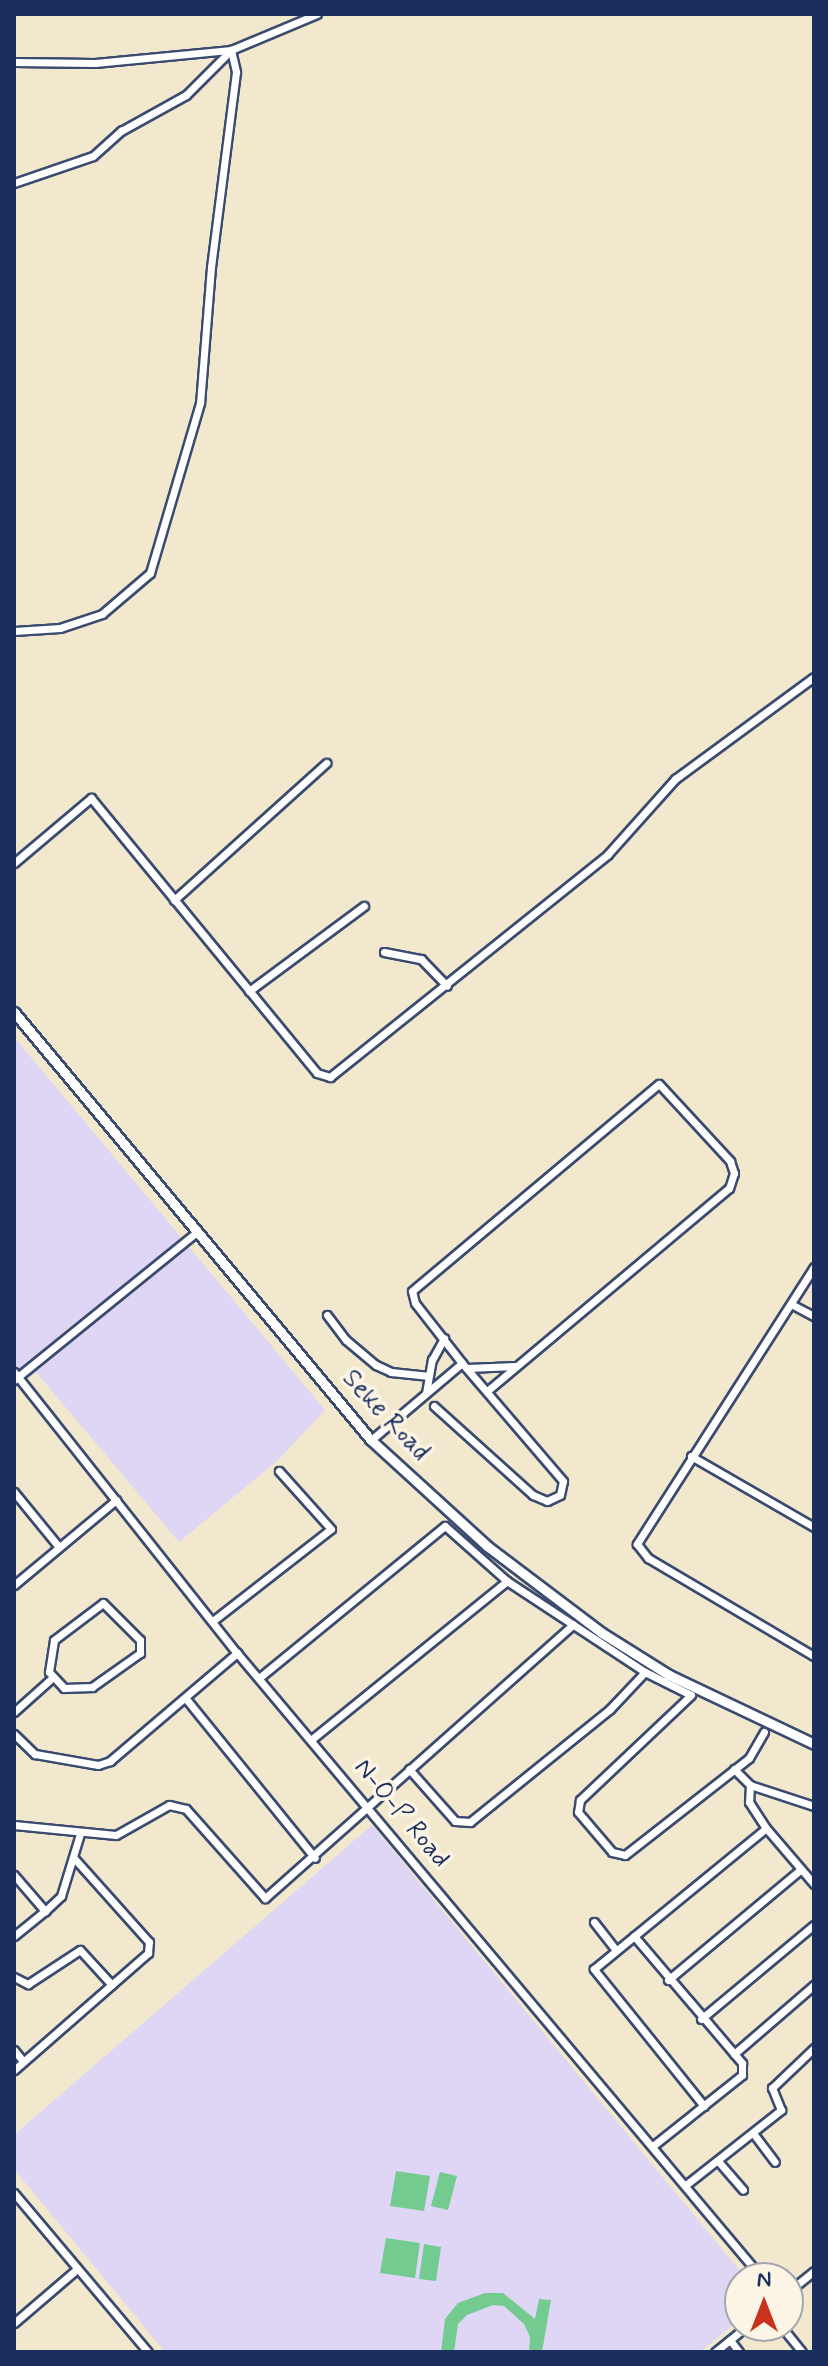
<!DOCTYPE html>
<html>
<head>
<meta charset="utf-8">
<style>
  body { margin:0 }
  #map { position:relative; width:828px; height:2366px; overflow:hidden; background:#f2e8cd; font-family:Mynerve,sans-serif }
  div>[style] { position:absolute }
  .built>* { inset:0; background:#dfd5f5 }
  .green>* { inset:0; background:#73cb90 }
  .roads { filter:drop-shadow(2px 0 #3b4b6f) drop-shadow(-2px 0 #3b4b6f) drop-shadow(0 2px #3b4b6f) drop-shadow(0 -2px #3b4b6f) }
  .minor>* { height:7px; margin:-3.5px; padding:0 3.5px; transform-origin:3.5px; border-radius:3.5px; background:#fff }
  .major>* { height:9px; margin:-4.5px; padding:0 4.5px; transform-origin:4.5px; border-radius:4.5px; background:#fff }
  span { translate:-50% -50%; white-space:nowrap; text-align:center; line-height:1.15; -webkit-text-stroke:7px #fcf5e5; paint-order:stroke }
  .street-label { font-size:26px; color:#1b2f5e }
  .frame { position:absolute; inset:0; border:16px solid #1b2f5e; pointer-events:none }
  .north { position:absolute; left:724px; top:2262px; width:80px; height:80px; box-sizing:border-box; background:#fcf5e5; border:2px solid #a2a6af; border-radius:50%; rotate:0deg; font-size:22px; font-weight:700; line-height:32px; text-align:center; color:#1b2f5e }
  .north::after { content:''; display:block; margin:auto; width:28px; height:36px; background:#c8321e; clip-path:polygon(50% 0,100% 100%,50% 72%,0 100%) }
</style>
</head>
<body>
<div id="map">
  <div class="built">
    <i style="clip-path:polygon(14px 1037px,325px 1410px,277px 1461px,179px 1542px,36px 1372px,14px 1389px)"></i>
    <i style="clip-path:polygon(372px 1825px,746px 2278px,740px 2278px,740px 2319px,700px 2352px,165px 2352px,14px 2169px,14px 2135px)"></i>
  </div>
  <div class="green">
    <i style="clip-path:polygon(396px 2171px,430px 2176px,424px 2211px,390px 2206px)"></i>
    <i style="clip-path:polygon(440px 2172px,457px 2176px,448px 2210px,431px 2206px)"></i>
    <i style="clip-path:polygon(386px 2238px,420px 2243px,415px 2278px,380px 2273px)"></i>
    <i style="clip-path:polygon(424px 2244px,441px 2247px,436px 2281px,419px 2279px)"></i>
    <i style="clip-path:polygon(485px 2293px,503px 2293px,535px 2319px,539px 2299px,551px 2300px,542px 2352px,529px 2352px,530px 2337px,524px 2324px,504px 2306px,493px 2305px,467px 2315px,458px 2324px,454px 2352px,441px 2352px,445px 2319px,458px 2303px)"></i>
  </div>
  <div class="roads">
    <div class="minor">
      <i style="left:14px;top:62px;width:81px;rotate:0.7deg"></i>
      <i style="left:95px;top:63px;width:137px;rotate:-5.5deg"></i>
      <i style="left:231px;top:50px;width:93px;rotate:-22.7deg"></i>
      <i style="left:14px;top:183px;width:83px;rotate:-18.9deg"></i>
      <i style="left:93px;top:156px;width:38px;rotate:-42deg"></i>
      <i style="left:121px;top:131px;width:74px;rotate:-29deg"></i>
      <i style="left:186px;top:95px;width:64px;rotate:-45deg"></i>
      <i style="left:231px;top:50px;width:23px;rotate:77deg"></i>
      <i style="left:236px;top:72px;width:197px;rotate:97.3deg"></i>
      <i style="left:211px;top:267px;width:136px;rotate:94.6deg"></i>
      <i style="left:200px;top:403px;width:177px;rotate:106.4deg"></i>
      <i style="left:150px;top:573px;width:63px;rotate:139.5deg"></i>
      <i style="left:102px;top:614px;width:44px;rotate:161.6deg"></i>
      <i style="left:60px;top:628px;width:46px;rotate:176.3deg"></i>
      <i style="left:14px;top:863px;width:101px;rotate:-40.2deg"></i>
      <i style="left:91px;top:798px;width:356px;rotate:50.6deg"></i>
      <i style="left:317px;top:1073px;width:14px;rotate:17deg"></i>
      <i style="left:330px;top:1077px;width:356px;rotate:-38.7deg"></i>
      <i style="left:608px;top:854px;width:101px;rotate:-48.2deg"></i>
      <i style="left:675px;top:779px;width:172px;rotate:-36.3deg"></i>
      <i style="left:174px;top:900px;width:205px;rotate:-42deg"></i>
      <i style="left:384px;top:952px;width:38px;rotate:11deg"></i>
      <i style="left:421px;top:959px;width:37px;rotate:46deg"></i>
      <i style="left:249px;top:991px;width:143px;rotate:-36.5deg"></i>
      <i style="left:814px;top:1267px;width:329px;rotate:122.6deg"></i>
      <i style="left:637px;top:1544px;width:18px;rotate:52deg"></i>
      <i style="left:648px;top:1558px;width:193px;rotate:30.6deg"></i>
      <i style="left:791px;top:1304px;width:26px;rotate:28deg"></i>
      <i style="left:327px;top:1315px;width:31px;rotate:53deg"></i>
      <i style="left:346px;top:1340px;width:39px;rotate:40deg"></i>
      <i style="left:376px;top:1365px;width:17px;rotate:25deg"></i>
      <i style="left:391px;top:1372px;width:36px;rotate:6deg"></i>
      <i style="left:467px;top:1368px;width:49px;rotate:-2.3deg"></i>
      <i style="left:14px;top:1372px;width:359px;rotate:51.6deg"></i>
      <i style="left:237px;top:1653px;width:816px;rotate:49.97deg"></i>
      <i style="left:14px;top:1380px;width:235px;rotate:-39deg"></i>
      <i style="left:426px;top:1393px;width:34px;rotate:-80deg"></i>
      <i style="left:432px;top:1360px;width:25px;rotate:-61deg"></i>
      <i style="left:434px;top:1406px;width:133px;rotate:42deg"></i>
      <i style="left:533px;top:1495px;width:15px;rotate:23deg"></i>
      <i style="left:547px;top:1501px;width:14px;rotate:-25deg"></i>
      <i style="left:560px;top:1495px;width:14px;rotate:-78deg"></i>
      <i style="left:563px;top:1481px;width:155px;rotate:-130.6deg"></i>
      <i style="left:462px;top:1363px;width:76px;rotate:-128.1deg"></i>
      <i style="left:415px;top:1303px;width:12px;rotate:-104deg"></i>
      <i style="left:412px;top:1291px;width:322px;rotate:-40deg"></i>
      <i style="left:659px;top:1084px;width:105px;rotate:47.3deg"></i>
      <i style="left:730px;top:1161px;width:13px;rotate:72deg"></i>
      <i style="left:734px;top:1173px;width:16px;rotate:108deg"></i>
      <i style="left:729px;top:1188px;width:314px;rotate:140deg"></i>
      <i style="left:371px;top:1440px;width:119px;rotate:-40.2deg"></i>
      <i style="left:691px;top:1456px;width:142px;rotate:30deg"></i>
      <i style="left:14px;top:1492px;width:71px;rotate:50.7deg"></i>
      <i style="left:14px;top:1585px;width:133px;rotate:-39.8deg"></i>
      <i style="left:103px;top:1603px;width:52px;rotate:45deg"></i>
      <i style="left:140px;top:1640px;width:13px;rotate:90deg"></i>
      <i style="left:140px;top:1653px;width:59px;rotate:144.7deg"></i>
      <i style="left:92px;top:1687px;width:28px;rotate:178deg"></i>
      <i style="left:64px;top:1688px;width:22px;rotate:-133deg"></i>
      <i style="left:49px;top:1672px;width:32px;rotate:-81deg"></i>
      <i style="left:54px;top:1640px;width:61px;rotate:-37.1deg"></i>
      <i style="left:214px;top:1620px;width:148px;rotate:-37.9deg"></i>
      <i style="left:331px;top:1529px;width:78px;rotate:-131.9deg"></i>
      <i style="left:259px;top:1678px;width:240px;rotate:-39.3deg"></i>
      <i style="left:445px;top:1526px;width:83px;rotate:41.6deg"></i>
      <i style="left:507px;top:1581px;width:165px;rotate:33.4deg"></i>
      <i style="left:645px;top:1672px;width:51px;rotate:26.6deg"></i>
      <i style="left:691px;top:1695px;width:153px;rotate:136.6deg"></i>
      <i style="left:580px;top:1800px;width:12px;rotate:99deg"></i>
      <i style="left:578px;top:1812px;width:52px;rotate:49.6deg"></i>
      <i style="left:612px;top:1852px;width:13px;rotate:13deg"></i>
      <i style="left:625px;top:1855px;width:157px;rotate:-38deg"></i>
      <i style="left:749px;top:1758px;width:30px;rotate:-60deg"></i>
      <i style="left:187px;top:1700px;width:203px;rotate:51deg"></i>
      <i style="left:14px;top:1712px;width:51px;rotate:-41.8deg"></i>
      <i style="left:14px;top:1734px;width:29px;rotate:44deg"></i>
      <i style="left:35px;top:1754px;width:64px;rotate:9.9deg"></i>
      <i style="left:98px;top:1765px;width:13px;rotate:-18deg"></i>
      <i style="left:110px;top:1761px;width:167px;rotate:-40.4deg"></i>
      <i style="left:312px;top:1739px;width:251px;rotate:-39deg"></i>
      <i style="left:409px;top:1769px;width:69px;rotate:48.5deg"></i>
      <i style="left:455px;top:1821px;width:15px;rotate:4deg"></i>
      <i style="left:470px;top:1822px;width:180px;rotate:-38.9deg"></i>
      <i style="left:610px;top:1709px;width:51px;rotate:-46.6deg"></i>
      <i style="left:734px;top:1769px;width:23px;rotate:45deg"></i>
      <i style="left:750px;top:1785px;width:17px;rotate:93deg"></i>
      <i style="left:749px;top:1802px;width:31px;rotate:57deg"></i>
      <i style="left:766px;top:1828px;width:74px;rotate:49.4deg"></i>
      <i style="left:750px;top:1785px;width:67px;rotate:18.2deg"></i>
      <i style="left:14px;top:1825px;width:102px;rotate:5.6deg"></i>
      <i style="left:116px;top:1835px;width:61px;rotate:-29.5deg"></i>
      <i style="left:169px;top:1805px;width:17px;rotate:13deg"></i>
      <i style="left:186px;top:1809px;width:119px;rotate:48.4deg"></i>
      <i style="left:265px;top:1898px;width:412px;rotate:-41.6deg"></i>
      <i style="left:14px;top:1875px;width:48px;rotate:49.3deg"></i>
      <i style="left:45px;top:1911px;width:22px;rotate:-43deg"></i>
      <i style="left:61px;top:1896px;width:65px;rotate:-73deg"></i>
      <i style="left:594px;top:1922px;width:36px;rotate:52deg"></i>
      <i style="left:14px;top:1936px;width:40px;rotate:-39deg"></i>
      <i style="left:634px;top:1936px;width:167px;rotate:49.6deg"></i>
      <i style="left:742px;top:2063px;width:12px;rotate:90deg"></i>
      <i style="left:742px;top:2075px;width:112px;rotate:141.5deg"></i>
      <i style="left:14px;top:1977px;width:16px;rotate:27deg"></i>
      <i style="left:28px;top:1984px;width:62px;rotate:-33.2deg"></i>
      <i style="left:80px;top:1950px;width:47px;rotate:47.6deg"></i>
      <i style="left:668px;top:1980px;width:173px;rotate:-39.8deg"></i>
      <i style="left:701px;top:2019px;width:147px;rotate:-39.8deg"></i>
      <i style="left:14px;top:2050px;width:14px;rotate:51deg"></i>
      <i style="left:734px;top:2054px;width:106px;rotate:-40.8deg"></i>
      <i style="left:14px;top:2070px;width:178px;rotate:-41.1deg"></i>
      <i style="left:148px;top:1953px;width:11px;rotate:-85deg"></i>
      <i style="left:149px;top:1942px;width:113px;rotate:-131.8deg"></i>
      <i style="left:704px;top:2106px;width:176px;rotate:-128.8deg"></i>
      <i style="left:594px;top:1969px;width:222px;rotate:-39.3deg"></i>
      <i style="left:753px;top:2133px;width:36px;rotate:53deg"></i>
      <i style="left:718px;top:2161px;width:38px;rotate:49deg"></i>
      <i style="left:687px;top:2184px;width:120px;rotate:-38.2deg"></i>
      <i style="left:781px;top:2110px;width:24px;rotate:-112deg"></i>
      <i style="left:772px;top:2088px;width:58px;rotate:-43.6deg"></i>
      <i style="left:14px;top:2193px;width:208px;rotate:49.9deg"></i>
      <i style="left:788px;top:2292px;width:33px;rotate:-39deg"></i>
      <i style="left:14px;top:2323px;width:83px;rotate:-40.6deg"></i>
      <i style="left:781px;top:2326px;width:33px;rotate:51deg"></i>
      <i style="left:730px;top:2340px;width:15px;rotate:53deg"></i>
      <i style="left:715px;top:2352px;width:41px;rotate:-39.1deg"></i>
    </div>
    <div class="major">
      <i style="left:14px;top:1012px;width:557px;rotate:50.17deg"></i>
      <i style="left:371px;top:1440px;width:157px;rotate:42.4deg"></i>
      <i style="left:487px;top:1546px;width:144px;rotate:37.1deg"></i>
      <i style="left:602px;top:1633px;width:79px;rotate:32.1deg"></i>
      <i style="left:669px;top:1675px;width:161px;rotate:25.4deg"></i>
    </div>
  </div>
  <div class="street-label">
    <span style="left:385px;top:1416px;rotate:47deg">Seke Road</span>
    <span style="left:401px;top:1814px;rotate:50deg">N-O-P Road</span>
  </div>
  <div class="frame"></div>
  <div class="north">N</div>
</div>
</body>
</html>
